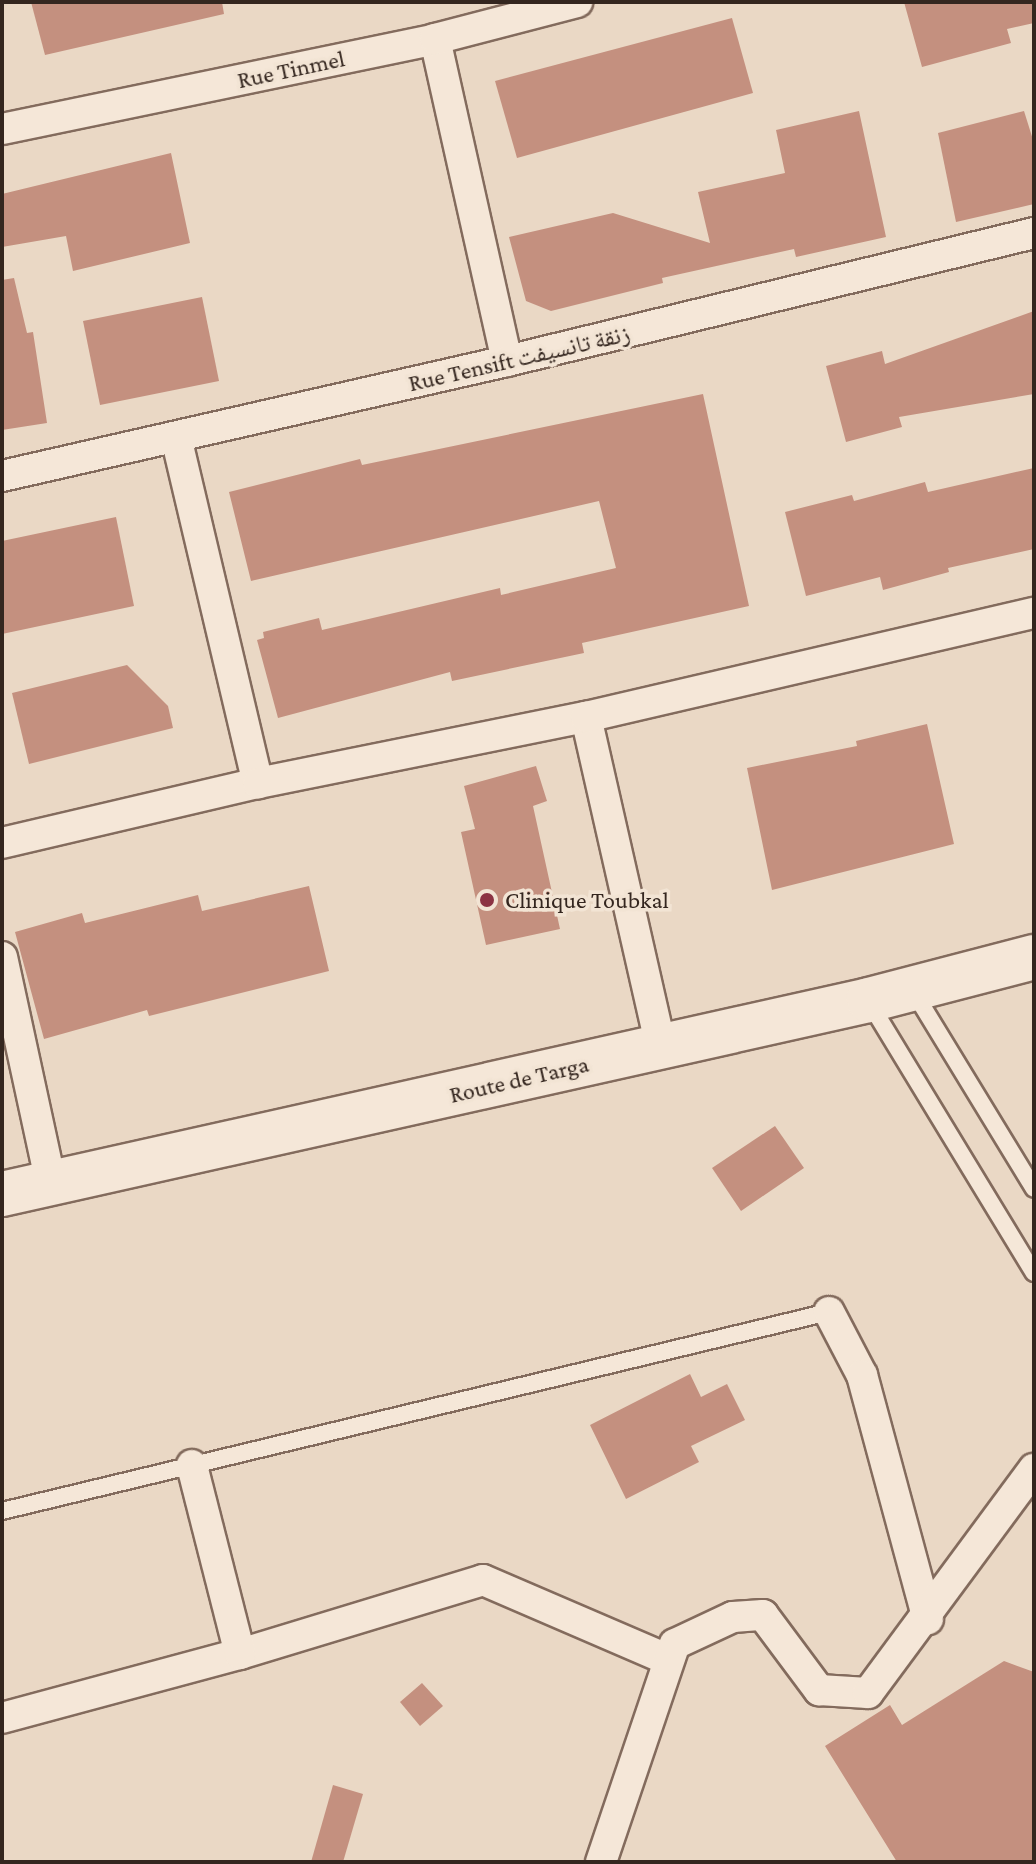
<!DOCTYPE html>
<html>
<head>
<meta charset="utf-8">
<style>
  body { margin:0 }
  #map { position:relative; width:1036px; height:1864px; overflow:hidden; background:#ead8c5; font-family:"Crimson Pro","Noto Naskh Arabic",serif }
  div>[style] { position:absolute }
  .building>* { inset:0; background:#c4907f }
  .roads { filter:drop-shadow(2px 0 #836b5d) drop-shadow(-2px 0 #836b5d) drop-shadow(0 2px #836b5d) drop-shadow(0 -2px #836b5d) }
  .lane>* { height:16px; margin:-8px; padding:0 8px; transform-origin:8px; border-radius:8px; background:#f5e7d8 }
  .street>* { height:30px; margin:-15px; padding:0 15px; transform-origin:15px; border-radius:15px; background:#f5e7d8 }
  .secondary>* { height:44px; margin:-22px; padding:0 22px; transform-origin:22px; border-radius:22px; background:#f5e7d8 }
  .dots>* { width:22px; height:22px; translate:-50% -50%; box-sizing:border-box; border:4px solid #f2e4d4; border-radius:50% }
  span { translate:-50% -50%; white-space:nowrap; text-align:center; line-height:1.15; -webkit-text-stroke:7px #f2e4d4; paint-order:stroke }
  .street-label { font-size:24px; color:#34261f }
  .poi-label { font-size:24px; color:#34261f }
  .left { translate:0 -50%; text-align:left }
  .frame { position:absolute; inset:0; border:4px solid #34261f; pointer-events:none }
</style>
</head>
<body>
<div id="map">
  <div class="building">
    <i style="clip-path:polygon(31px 2px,222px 2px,224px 14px,45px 55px)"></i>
    <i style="clip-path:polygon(904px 2px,1034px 2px,1034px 23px,1007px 29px,1011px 43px,922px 67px)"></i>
    <i style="clip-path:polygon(732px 18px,753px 93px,517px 158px,495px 81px)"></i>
    <i style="clip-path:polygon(859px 111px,886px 237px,796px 257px,794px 249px,662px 278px,663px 283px,551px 311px,526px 301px,509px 237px,613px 213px,710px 243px,698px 192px,785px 173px,776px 130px)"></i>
    <i style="clip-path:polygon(1024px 111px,1034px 143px,1034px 204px,956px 222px,938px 133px)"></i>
    <i style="clip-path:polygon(171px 153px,190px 243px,73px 271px,66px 236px,2px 247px,2px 194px)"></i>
    <i style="clip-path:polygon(14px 278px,27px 333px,33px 332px,47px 423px,2px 430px,2px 280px)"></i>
    <i style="clip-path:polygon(202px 297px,219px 381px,100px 405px,83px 321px)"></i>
    <i style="clip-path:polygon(1034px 311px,1034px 394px,899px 417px,902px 427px,846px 442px,826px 366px,882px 351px,885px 364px)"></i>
    <i style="clip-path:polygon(703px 394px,749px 606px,582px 643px,584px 653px,452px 681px,450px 672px,278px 718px,257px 640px,264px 638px,263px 632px,319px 618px,322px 630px,500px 588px,501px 595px,616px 568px,599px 501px,251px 581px,229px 492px,360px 459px,362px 465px)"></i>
    <i style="clip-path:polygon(1034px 468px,1034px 549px,948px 568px,949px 572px,883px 590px,880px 577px,806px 596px,785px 512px,852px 495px,854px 501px,925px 482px,928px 492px)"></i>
    <i style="clip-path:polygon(116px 517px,134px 606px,2px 634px,2px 541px)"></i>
    <i style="clip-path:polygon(127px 665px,168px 706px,173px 728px,29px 764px,12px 693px)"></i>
    <i style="clip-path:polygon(927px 724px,954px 844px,772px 890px,747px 768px,857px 746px,856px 741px)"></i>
    <i style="clip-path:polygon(536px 766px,547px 801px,533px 806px,560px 929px,486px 945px,461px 832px,475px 829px,464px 786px)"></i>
    <i style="clip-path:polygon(309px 886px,329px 971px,149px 1016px,147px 1010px,44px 1039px,15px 932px,82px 913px,85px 923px,198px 895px,202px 911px)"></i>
    <i style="clip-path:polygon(775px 1126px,804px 1168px,741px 1211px,712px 1168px)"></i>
    <i style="clip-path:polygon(690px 1374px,701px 1397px,727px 1384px,745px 1420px,691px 1446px,699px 1462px,626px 1499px,590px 1425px)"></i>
    <i style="clip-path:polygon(1004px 1661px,1034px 1672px,1034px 1862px,897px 1862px,825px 1746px,890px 1705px,902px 1725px)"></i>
    <i style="clip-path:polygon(422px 1683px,443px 1706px,420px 1726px,400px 1702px)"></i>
    <i style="clip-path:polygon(333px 1785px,363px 1794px,343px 1862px,311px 1862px)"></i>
  </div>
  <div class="roads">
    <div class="lane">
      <i style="left:912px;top:989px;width:234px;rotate:58.6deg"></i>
      <i style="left:869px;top:1002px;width:317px;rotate:58.7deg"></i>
      <i style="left:2px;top:1511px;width:851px;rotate:-13.53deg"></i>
    </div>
    <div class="street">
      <i style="left:435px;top:39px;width:330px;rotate:77.4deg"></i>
      <i style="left:2px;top:129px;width:442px;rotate:-11.7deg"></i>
      <i style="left:435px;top:39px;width:147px;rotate:-14.6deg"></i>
      <i style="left:176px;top:437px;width:356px;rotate:76.7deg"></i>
      <i style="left:2px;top:476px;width:518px;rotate:-12.83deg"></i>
      <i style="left:507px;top:361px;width:542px;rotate:-13.65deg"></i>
      <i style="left:586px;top:717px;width:339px;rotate:77.2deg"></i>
      <i style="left:2px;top:843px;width:263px;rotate:-13.2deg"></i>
      <i style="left:258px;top:783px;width:335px;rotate:-11.4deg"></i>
      <i style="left:586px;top:717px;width:460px;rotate:-13.1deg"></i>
      <i style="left:2px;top:957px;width:231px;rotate:77.8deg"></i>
      <i style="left:829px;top:1312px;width:71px;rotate:62.4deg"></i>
      <i style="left:862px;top:1375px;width:253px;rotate:74.9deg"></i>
      <i style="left:240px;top:1654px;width:254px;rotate:-16.9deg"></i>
      <i style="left:483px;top:1580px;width:202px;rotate:23.3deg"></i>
      <i style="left:2px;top:1718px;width:246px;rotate:-15.1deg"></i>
      <i style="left:240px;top:1654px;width:195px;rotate:-104.3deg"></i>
      <i style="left:601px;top:1862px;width:230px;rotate:-71.3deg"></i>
      <i style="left:675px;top:1644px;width:64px;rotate:-25deg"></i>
      <i style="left:733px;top:1617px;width:30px;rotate:-4deg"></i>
      <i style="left:763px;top:1615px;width:94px;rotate:53.3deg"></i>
      <i style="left:819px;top:1690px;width:49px;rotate:3.5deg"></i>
      <i style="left:868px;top:1693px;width:279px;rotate:-53.5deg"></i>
    </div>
    <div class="secondary">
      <i style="left:2px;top:1194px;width:888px;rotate:-12.61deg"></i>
      <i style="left:869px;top:1000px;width:171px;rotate:-14.6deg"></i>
    </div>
  </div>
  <div class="dots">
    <i style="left:487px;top:900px;background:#8c3343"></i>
  </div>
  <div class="street-label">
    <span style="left:291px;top:69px;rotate:-12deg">Rue Tinmel</span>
    <span style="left:519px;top:358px;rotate:-13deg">Rue Tensift زنقة تانسيفت</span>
    <span style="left:519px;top:1079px;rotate:-13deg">Route de Targa</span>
  </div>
  <div class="poi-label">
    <span class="left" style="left:505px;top:900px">Clinique Toubkal</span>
  </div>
  <div class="frame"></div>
</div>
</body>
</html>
